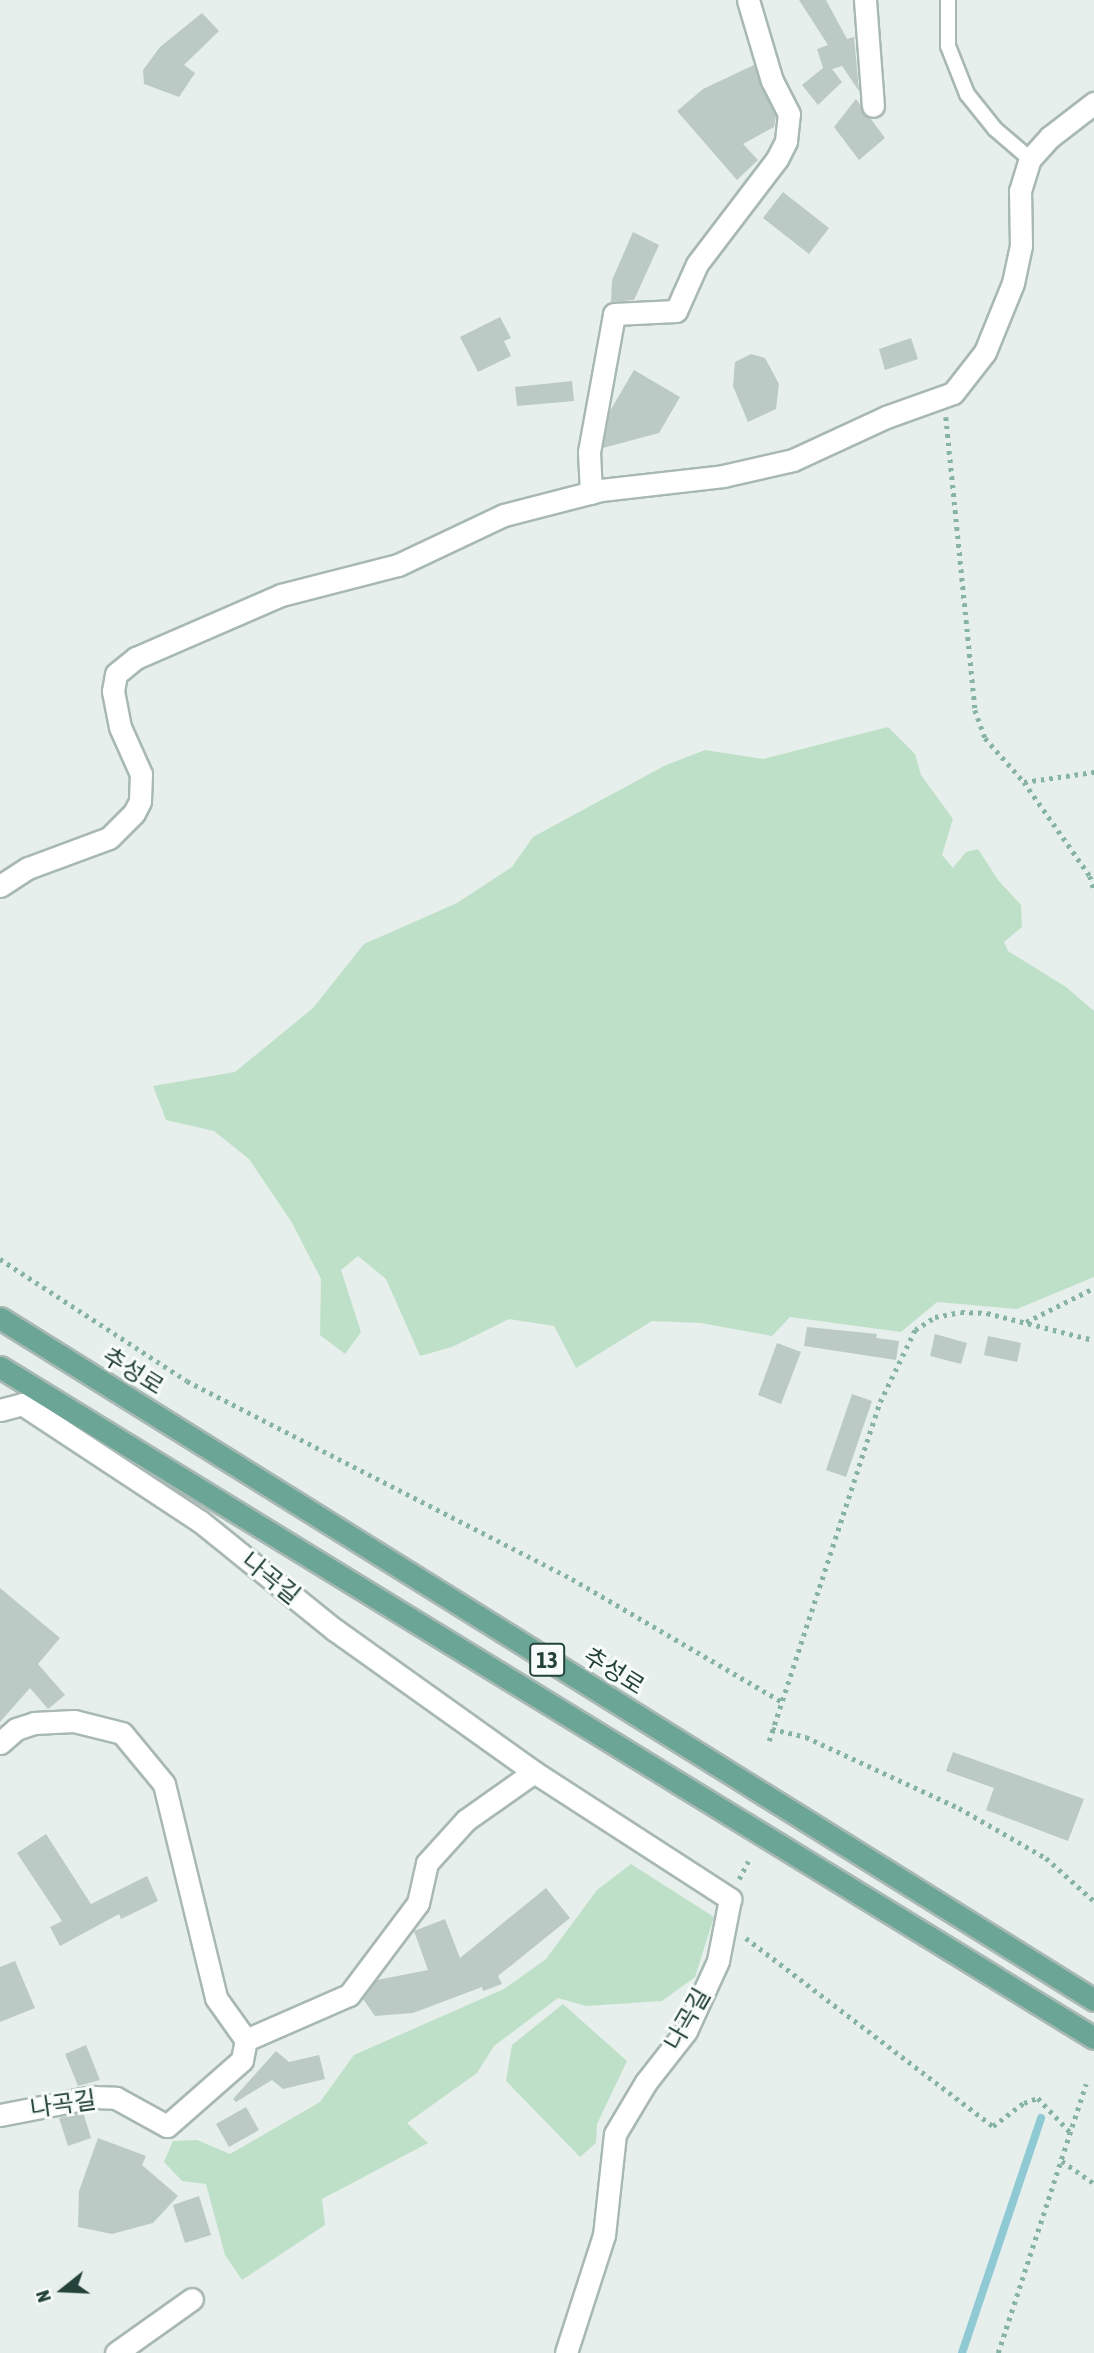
<!DOCTYPE html>
<html>
<head>
<meta charset="utf-8">
<style>
  body { margin:0 }
  #map { position:relative; width:1094px; height:2353px; overflow:hidden; background:#e6efeb; font-family:"Asap Condensed","Noto Sans KR",sans-serif }
  div>[style] { position:absolute }
  .green>* { inset:0; background:#bfe0c8 }
  .stream>* { height:8px; margin:-4px; padding:0 4px; transform-origin:4px; border-radius:4px; background:#8ec9d4 }
  .building>* { inset:0; background:#bbcac4 }
  .path>* { height:4.5px; margin-top:-2.25px; transform-origin:0; background:repeating-linear-gradient(90deg,#86b3a5 0 3.5px,transparent 0 8.5px) }
  .roads { filter:drop-shadow(2px 0 #a8b8b2) drop-shadow(-2px 0 #a8b8b2) drop-shadow(0 2px #a8b8b2) drop-shadow(0 -2px #a8b8b2) }
  .lane>* { height:14px; margin:-7px; padding:0 7px; transform-origin:7px; border-radius:7px; background:#fff }
  .street>* { height:21px; margin:-10.5px; padding:0 10.5px; transform-origin:10.5px; border-radius:10.5px; background:#fff }
  .primary>* { height:21px; margin:-10.5px; padding:0 10.5px; transform-origin:10.5px; border-radius:10.5px; background:#6aa596 }
  span { translate:-50% -50%; white-space:nowrap; text-align:center; line-height:1.15; -webkit-text-stroke:6px #f7fbf9; paint-order:stroke }
  .shield-label span { padding:2px 5px; background:#f7fbf9; border:2px solid; border-radius:5px; -webkit-text-stroke-width:0 }
  .shield-label { font-size:23px; color:#24423a; font-weight:700 }
  .street-label { font-size:24px; color:#24423a }
  .north { position:absolute; left:28px; top:2255px; width:70px; height:70px; -webkit-text-stroke:5px #f7fbf9; paint-order:stroke; rotate:252deg; font-size:19px; font-weight:700; line-height:28px; text-align:center; color:#24423a }
  .north::after { content:''; display:block; margin:auto; width:24px; height:32px; background:#24423a; clip-path:polygon(50% 0,100% 100%,50% 72%,0 100%) }
</style>
</head>
<body>
<div id="map">
  <div class="green">
    <i style="clip-path:polygon(888px 727px,915px 754px,921px 775px,953px 819px,942px 855px,953px 868px,966px 852px,978px 849px,998px 880px,1021px 905px,1022px 927px,1004px 942px,1008px 951px,1066px 987px,1094px 1011px,1094px 1277px,1017px 1309px,937px 1302px,901px 1332px,790px 1317px,772px 1336px,701px 1323px,652px 1321px,576px 1368px,554px 1326px,509px 1319px,452px 1347px,420px 1356px,386px 1279px,358px 1256px,341px 1270px,361px 1332px,345px 1354px,320px 1335px,321px 1279px,291px 1221px,249px 1159px,214px 1131px,166px 1120px,153px 1086px,235px 1072px,313px 1008px,364px 944px,457px 903px,512px 867px,533px 837px,664px 766px,705px 750px,763px 759px)"></i>
    <i style="clip-path:polygon(631px 1864px,714px 1917px,695px 1977px,662px 2001px,586px 2006px,558px 1998px,494px 2046px,477px 2073px,407px 2123px,428px 2143px,322px 2199px,325px 2225px,242px 2280px,225px 2255px,206px 2184px,182px 2181px,164px 2162px,173px 2141px,197px 2140px,230px 2154px,320px 2102px,354px 2055px,504px 1989px,546px 1959px,597px 1890px)"></i>
    <i style="clip-path:polygon(563px 2004px,627px 2061px,597px 2124px,596px 2143px,580px 2157px,506px 2081px,512px 2045px)"></i>
  </div>
  <div class="stream">
    <i style="left:962px;top:2353px;width:248px;rotate:-71.4deg"></i>
  </div>
  <div class="building">
    <i style="clip-path:polygon(799px 0,826px 0,847px 39px,854px 37px,859px 91px,842px 66px,832px 69px,842px 82px,818px 105px,802px 85px,823px 68px,817px 49px,828px 45px)"></i>
    <i style="clip-path:polygon(202px 13px,219px 31px,184px 65px,195px 73px,179px 97px,144px 84px,143px 70px,160px 47px)"></i>
    <i style="clip-path:polygon(754px 65px,776px 116px,774px 127px,743px 144px,758px 160px,737px 180px,677px 111px,703px 89px)"></i>
    <i style="clip-path:polygon(856px 99px,885px 138px,859px 160px,834px 127px)"></i>
    <i style="clip-path:polygon(783px 192px,829px 228px,809px 254px,763px 218px)"></i>
    <i style="clip-path:polygon(633px 232px,659px 245px,634px 300px,611px 302px,612px 280px)"></i>
    <i style="clip-path:polygon(500px 317px,511px 338px,504px 341px,511px 356px,478px 372px,460px 337px)"></i>
    <i style="clip-path:polygon(911px 338px,918px 359px,885px 370px,879px 349px)"></i>
    <i style="clip-path:polygon(751px 354px,765px 358px,779px 384px,776px 409px,748px 422px,733px 386px,735px 362px)"></i>
    <i style="clip-path:polygon(634px 370px,680px 397px,659px 433px,603px 448px,610px 411px)"></i>
    <i style="clip-path:polygon(572px 381px,574px 401px,517px 406px,515px 387px)"></i>
    <i style="clip-path:polygon(807px 1327px,877px 1334px,876px 1338px,899px 1341px,896px 1360px,804px 1346px)"></i>
    <i style="clip-path:polygon(935px 1334px,967px 1343px,961px 1364px,930px 1356px)"></i>
    <i style="clip-path:polygon(988px 1336px,1021px 1343px,1017px 1362px,984px 1355px)"></i>
    <i style="clip-path:polygon(777px 1343px,801px 1352px,781px 1404px,758px 1395px)"></i>
    <i style="clip-path:polygon(852px 1394px,872px 1401px,846px 1477px,826px 1470px)"></i>
    <i style="clip-path:polygon(0 1588px,60px 1638px,38px 1664px,65px 1695px,48px 1709px,30px 1688px,0 1722px)"></i>
    <i style="clip-path:polygon(953px 1752px,1084px 1799px,1068px 1841px,986px 1810px,994px 1788px,946px 1771px)"></i>
    <i style="clip-path:polygon(46px 1834px,91px 1904px,147px 1876px,158px 1901px,121px 1919px,119px 1914px,60px 1946px,50px 1927px,62px 1921px,17px 1853px)"></i>
    <i style="clip-path:polygon(546px 1888px,570px 1918px,498px 1976px,502px 1984px,483px 1991px,482px 1987px,413px 2013px,375px 2016px,363px 1999px,377px 1980px,428px 1970px,414px 1931px,445px 1919px,460px 1958px)"></i>
    <i style="clip-path:polygon(15px 1961px,35px 2008px,0 2022px,0 1967px)"></i>
    <i style="clip-path:polygon(86px 2045px,100px 2080px,78px 2086px,65px 2054px)"></i>
    <i style="clip-path:polygon(276px 2051px,289px 2062px,319px 2055px,325px 2079px,283px 2089px,272px 2080px,236px 2102px,233px 2099px)"></i>
    <i style="clip-path:polygon(246px 2107px,259px 2130px,229px 2147px,216px 2124px)"></i>
    <i style="clip-path:polygon(83px 2112px,91px 2138px,68px 2146px,59px 2118px)"></i>
    <i style="clip-path:polygon(98px 2138px,146px 2156px,142px 2165px,178px 2196px,153px 2223px,112px 2234px,78px 2227px,79px 2191px)"></i>
    <i style="clip-path:polygon(199px 2196px,211px 2235px,185px 2243px,173px 2205px)"></i>
  </div>
  <div class="path">
    <i style="left:946px;top:417px;width:294px;rotate:84.3deg"></i>
    <i style="left:975px;top:710px;width:30px;rotate:70deg"></i>
    <i style="left:985px;top:738px;width:59px;rotate:48.4deg"></i>
    <i style="left:1024px;top:782px;width:115px;rotate:54.9deg"></i>
    <i style="left:1090px;top:876px;width:15px;rotate:74deg"></i>
    <i style="left:1024px;top:782px;width:71px;rotate:-8.1deg"></i>
    <i style="left:0;top:1259px;width:223px;rotate:33.1deg"></i>
    <i style="left:187px;top:1381px;width:433px;rotate:27.2deg"></i>
    <i style="left:572px;top:1579px;width:242px;rotate:30.3deg"></i>
    <i style="left:1026px;top:1322px;width:76px;rotate:-26.6deg"></i>
    <i style="left:772px;top:1729px;width:35px;rotate:13deg"></i>
    <i style="left:806px;top:1737px;width:169px;rotate:24.9deg"></i>
    <i style="left:959px;top:1808px;width:100px;rotate:29.9deg"></i>
    <i style="left:1046px;top:1858px;width:64px;rotate:41.9deg"></i>
    <i style="left:769px;top:1741px;width:357px;rotate:-71.9deg"></i>
    <i style="left:880px;top:1402px;width:80px;rotate:-64.1deg"></i>
    <i style="left:915px;top:1330px;width:24px;rotate:-33deg"></i>
    <i style="left:935px;top:1317px;width:26px;rotate:-11deg"></i>
    <i style="left:961px;top:1312px;width:26px;rotate:2deg"></i>
    <i style="left:987px;top:1313px;width:110px;rotate:14.2deg"></i>
    <i style="left:739px;top:1879px;width:20px;rotate:-63deg"></i>
    <i style="left:746px;top:1938px;width:310px;rotate:37.3deg"></i>
    <i style="left:993px;top:2126px;width:39px;rotate:-37deg"></i>
    <i style="left:1024px;top:2103px;width:15px;rotate:-20deg"></i>
    <i style="left:1038px;top:2098px;width:48px;rotate:46.7deg"></i>
    <i style="left:1062px;top:2161px;width:39px;rotate:35deg"></i>
    <i style="left:998px;top:2353px;width:283px;rotate:-71.9deg"></i>
  </div>
  <div class="roads">
    <div class="lane">
      <i style="left:948px;top:0;width:46px;rotate:90deg"></i>
      <i style="left:948px;top:46px;width:52px;rotate:68.4deg"></i>
      <i style="left:967px;top:94px;width:45px;rotate:51.3deg"></i>
      <i style="left:995px;top:129px;width:46px;rotate:40.6deg"></i>
    </div>
    <div class="street">
      <i style="left:865px;top:0;width:106px;rotate:85.7deg"></i>
      <i style="left:591px;top:493px;width:41px;rotate:-92.8deg"></i>
      <i style="left:589px;top:452px;width:140px;rotate:-79.7deg"></i>
      <i style="left:614px;top:314px;width:62px;rotate:-2.8deg"></i>
      <i style="left:676px;top:311px;width:51px;rotate:-65.9deg"></i>
      <i style="left:697px;top:264px;width:132px;rotate:-52.7deg"></i>
      <i style="left:777px;top:159px;width:20px;rotate:-63deg"></i>
      <i style="left:786px;top:141px;width:27px;rotate:-84deg"></i>
      <i style="left:789px;top:114px;width:37px;rotate:-117deg"></i>
      <i style="left:772px;top:81px;width:84px;rotate:-106.5deg"></i>
      <i style="left:0;top:886px;width:33px;rotate:-33deg"></i>
      <i style="left:28px;top:868px;width:86px;rotate:-20.3deg"></i>
      <i style="left:109px;top:838px;width:35px;rotate:-45deg"></i>
      <i style="left:134px;top:813px;width:13px;rotate:-63deg"></i>
      <i style="left:140px;top:801px;width:27px;rotate:-88deg"></i>
      <i style="left:141px;top:774px;width:51px;rotate:-114.1deg"></i>
      <i style="left:120px;top:727px;width:37px;rotate:-101deg"></i>
      <i style="left:113px;top:691px;width:17px;rotate:-80deg"></i>
      <i style="left:116px;top:674px;width:26px;rotate:-39deg"></i>
      <i style="left:136px;top:658px;width:158px;rotate:-23.5deg"></i>
      <i style="left:281px;top:595px;width:121px;rotate:-14.4deg"></i>
      <i style="left:398px;top:565px;width:117px;rotate:-25.3deg"></i>
      <i style="left:504px;top:515px;width:100px;rotate:-14.5deg"></i>
      <i style="left:601px;top:490px;width:123px;rotate:-6.5deg"></i>
      <i style="left:723px;top:476px;width:72px;rotate:-12.9deg"></i>
      <i style="left:793px;top:460px;width:102px;rotate:-24.8deg"></i>
      <i style="left:886px;top:417px;width:71px;rotate:-19.7deg"></i>
      <i style="left:953px;top:393px;width:52px;rotate:-52deg"></i>
      <i style="left:985px;top:352px;width:74px;rotate:-67.9deg"></i>
      <i style="left:1013px;top:283px;width:38px;rotate:-78deg"></i>
      <i style="left:1021px;top:246px;width:55px;rotate:-91deg"></i>
      <i style="left:1020px;top:191px;width:34px;rotate:-73deg"></i>
      <i style="left:1030px;top:159px;width:30px;rotate:-48deg"></i>
      <i style="left:1050px;top:137px;width:56px;rotate:-37.7deg"></i>
      <i style="left:0;top:1410px;width:23px;rotate:-15deg"></i>
      <i style="left:22px;top:1404px;width:214px;rotate:33.4deg"></i>
      <i style="left:201px;top:1522px;width:172px;rotate:38.9deg"></i>
      <i style="left:335px;top:1630px;width:244px;rotate:35.5deg"></i>
      <i style="left:534px;top:1772px;width:234px;rotate:32.9deg"></i>
      <i style="left:730px;top:1899px;width:63px;rotate:101deg"></i>
      <i style="left:718px;top:1961px;width:77px;rotate:114.6deg"></i>
      <i style="left:686px;top:2031px;width:65px;rotate:128.1deg"></i>
      <i style="left:646px;top:2082px;width:61px;rotate:120.8deg"></i>
      <i style="left:615px;top:2134px;width:102px;rotate:96.2deg"></i>
      <i style="left:604px;top:2235px;width:124px;rotate:107.9deg"></i>
      <i style="left:0;top:1743px;width:21px;rotate:-41deg"></i>
      <i style="left:16px;top:1729px;width:19px;rotate:-18deg"></i>
      <i style="left:34px;top:1723px;width:40px;rotate:-2.9deg"></i>
      <i style="left:74px;top:1721px;width:49px;rotate:14deg"></i>
      <i style="left:122px;top:1733px;width:66px;rotate:50.5deg"></i>
      <i style="left:164px;top:1784px;width:220px;rotate:76.3deg"></i>
      <i style="left:216px;top:1998px;width:52px;rotate:54.5deg"></i>
      <i style="left:0;top:2115px;width:95px;rotate:-11deg"></i>
      <i style="left:93px;top:2097px;width:23px;rotate:2deg"></i>
      <i style="left:116px;top:2098px;width:58px;rotate:28.8deg"></i>
      <i style="left:167px;top:2126px;width:100px;rotate:-41.3deg"></i>
      <i style="left:242px;top:2060px;width:20px;rotate:-79deg"></i>
      <i style="left:246px;top:2040px;width:112px;rotate:-23.6deg"></i>
      <i style="left:349px;top:1995px;width:115px;rotate:-53.1deg"></i>
      <i style="left:418px;top:1903px;width:41px;rotate:-77.3deg"></i>
      <i style="left:427px;top:1863px;width:58px;rotate:-47.8deg"></i>
      <i style="left:466px;top:1820px;width:83px;rotate:-35.2deg"></i>
      <i style="left:116px;top:2353px;width:93px;rotate:-35.4deg"></i>
    </div>
    <div class="primary">
      <i style="left:0;top:1318px;width:1289px;rotate:31.94deg"></i>
      <i style="left:0;top:1367px;width:1283px;rotate:31.52deg"></i>
    </div>
  </div>
  <div class="shield-label">
    <span style="left:547px;top:1660px">13</span>
  </div>
  <div class="street-label">
    <span style="left:133px;top:1371px;rotate:32deg">추성로</span>
    <span style="left:271px;top:1578px;rotate:39deg">나곡길</span>
    <span style="left:614px;top:1671px;rotate:32deg">추성로</span>
    <span style="left:687px;top:2019px;rotate:-60deg">나곡길</span>
    <span style="left:63px;top:2104px;rotate:-8deg">나곡길</span>
  </div>
  <div class="north">N</div>
</div>
</body>
</html>
